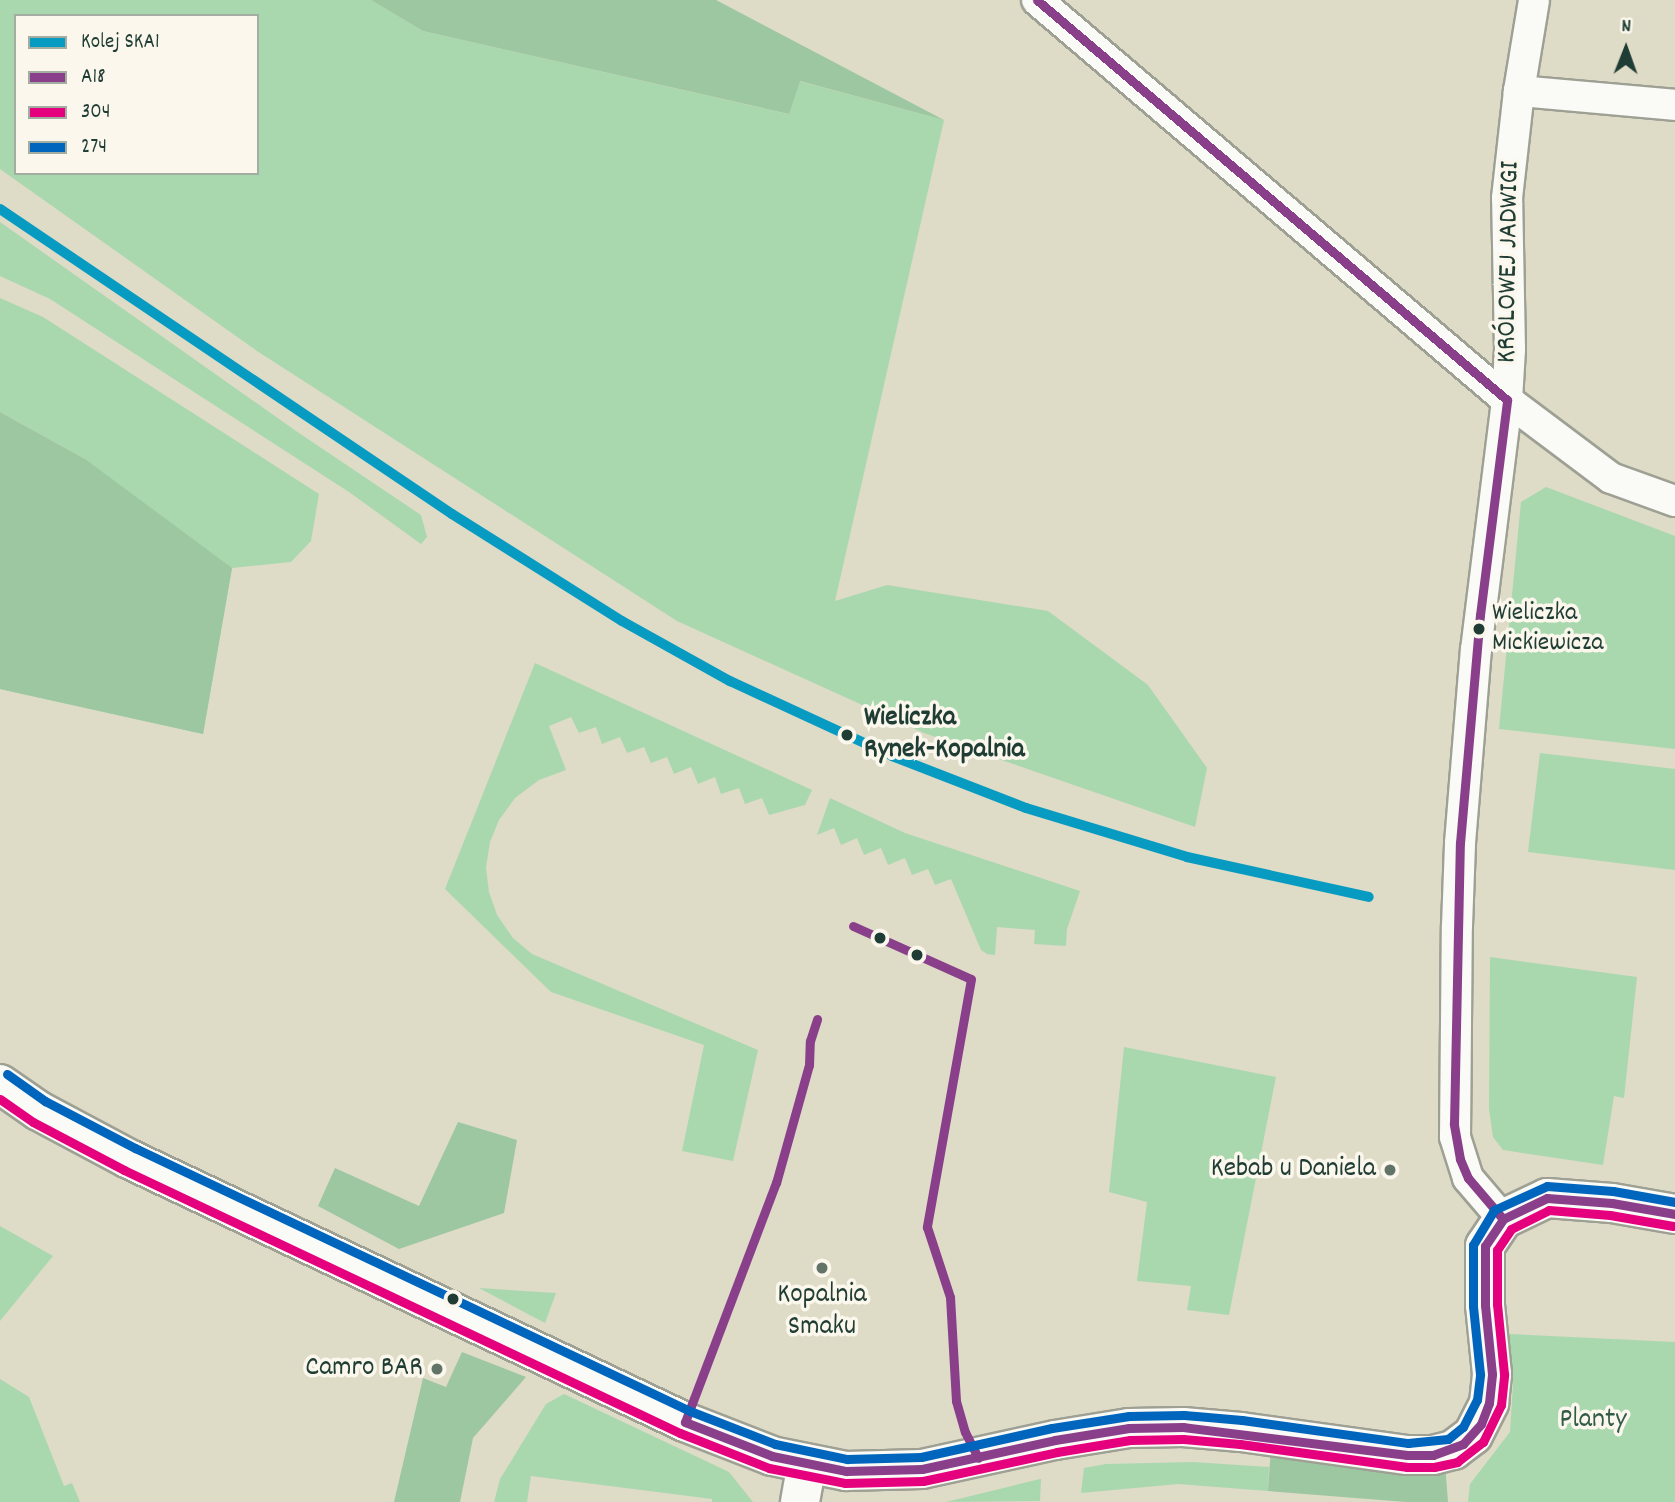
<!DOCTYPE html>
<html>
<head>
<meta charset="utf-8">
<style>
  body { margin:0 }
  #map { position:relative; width:1675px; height:1502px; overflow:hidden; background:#dedbc7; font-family:Dekko,sans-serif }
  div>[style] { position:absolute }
  .green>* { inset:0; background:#aad8ae }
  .forest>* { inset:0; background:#9dc7a0 }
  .roads { filter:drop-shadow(2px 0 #9ea094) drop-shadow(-2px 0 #9ea094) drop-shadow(0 2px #9ea094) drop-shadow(0 -2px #9ea094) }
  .street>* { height:30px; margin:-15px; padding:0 15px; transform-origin:15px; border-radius:15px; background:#fafaf7 }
  .secondary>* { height:38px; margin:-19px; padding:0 19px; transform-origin:19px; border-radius:19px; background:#fafaf7 }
  .bus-1>* { height:9px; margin:-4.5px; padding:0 4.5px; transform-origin:4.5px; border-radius:4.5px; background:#893f8a }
  .bus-2>* { height:9px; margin:-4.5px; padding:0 4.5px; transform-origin:4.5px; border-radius:4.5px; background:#e5007d }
  .bus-3>* { height:9px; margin:-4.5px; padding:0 4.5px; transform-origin:4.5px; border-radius:4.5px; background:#0065bd }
  .rail-1>* { height:10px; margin:-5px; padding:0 5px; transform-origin:5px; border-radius:5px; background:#089bc2 }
  .dots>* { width:19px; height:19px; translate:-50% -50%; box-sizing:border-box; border:4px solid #fbf7ec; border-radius:50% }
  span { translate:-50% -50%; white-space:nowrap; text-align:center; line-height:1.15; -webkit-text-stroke:7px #fbf7ec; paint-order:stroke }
  .bus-label { font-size:26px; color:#1f3d34 }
  .left { translate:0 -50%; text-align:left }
  .street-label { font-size:28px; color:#1f3d34 }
  .stop-label { font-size:28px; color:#1f3d34; font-weight:700 }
  .poi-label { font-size:28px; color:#1f3d34 }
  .right { translate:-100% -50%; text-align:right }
  .park-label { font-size:28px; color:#325b48 }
  .legend { position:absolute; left:14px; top:14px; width:245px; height:161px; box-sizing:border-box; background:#fbf7ec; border:2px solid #a3ada2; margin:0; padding:9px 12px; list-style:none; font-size:21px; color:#1f3d34 }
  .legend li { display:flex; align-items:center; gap:14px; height:35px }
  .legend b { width:35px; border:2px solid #a3ada2 }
  .north { position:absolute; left:1591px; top:14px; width:70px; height:70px; -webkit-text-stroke:5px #fbf7ec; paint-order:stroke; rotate:1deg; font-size:19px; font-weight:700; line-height:28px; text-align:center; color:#1f3d34 }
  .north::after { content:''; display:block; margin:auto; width:24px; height:32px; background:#1f3d34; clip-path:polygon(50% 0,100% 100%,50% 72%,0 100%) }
</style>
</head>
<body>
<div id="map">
  <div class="green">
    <i style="clip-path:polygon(evenodd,0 0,371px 0,423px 31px,788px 114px,799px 81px,944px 120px,835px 601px,887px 585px,1048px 611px,1148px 685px,1207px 768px,1195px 827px,924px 733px,677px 621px,257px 351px,0 169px,0 0,16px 16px,257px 16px,257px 173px,16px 173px,16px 16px)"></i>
    <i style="clip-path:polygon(0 222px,296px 431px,421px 515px,427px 537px,421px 544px,349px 492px,50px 299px,0 276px)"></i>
    <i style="clip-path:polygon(0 298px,43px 317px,319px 494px,311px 541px,291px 562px,232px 568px,203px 734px,0 689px,85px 459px,0 412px)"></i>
    <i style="clip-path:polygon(1546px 487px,1675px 536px,1675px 749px,1499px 729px,1521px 502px)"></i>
    <i style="clip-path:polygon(535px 663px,812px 790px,805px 805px,769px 815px,762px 798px,745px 804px,739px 788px,721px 794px,715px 777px,698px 784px,691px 767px,674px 774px,667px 757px,651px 763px,644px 747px,627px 753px,620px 737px,602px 744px,596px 727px,579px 733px,571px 717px,549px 726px,566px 770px,539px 780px,515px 798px,499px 820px,490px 842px,486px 868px,489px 892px,497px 915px,513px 938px,532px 954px,758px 1050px,733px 1161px,682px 1151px,704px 1045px,551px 992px,445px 889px)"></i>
    <i style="clip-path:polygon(1540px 753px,1675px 769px,1675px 870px,1528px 852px)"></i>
    <i style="clip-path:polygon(830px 798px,905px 833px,1080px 891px,1067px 929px,1066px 946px,1034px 944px,1035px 930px,997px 927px,995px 955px,987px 954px,981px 950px,951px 879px,935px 885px,928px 869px,912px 875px,905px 858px,888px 865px,881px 848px,864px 855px,857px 838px,841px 845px,834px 828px,817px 835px)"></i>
    <i style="clip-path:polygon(1490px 957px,1637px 977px,1624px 1098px,1614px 1096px,1603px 1165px,1503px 1150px,1493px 1137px,1489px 1109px)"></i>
    <i style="clip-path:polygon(1124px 1047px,1276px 1077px,1229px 1315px,1187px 1310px,1191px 1286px,1137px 1281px,1147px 1202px,1109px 1192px)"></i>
    <i style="clip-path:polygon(0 1226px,53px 1256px,0 1321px)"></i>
    <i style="clip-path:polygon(479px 1288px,556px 1293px,545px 1323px)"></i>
    <i style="clip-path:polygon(1509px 1334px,1675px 1342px,1675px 1502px,1468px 1502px,1470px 1484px,1510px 1432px,1513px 1384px)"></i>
    <i style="clip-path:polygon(0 1379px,29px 1397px,64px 1486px,72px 1483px,80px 1502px,0 1502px)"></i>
    <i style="clip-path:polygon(564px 1394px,729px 1472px,753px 1502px,712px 1502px,712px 1499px,531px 1476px,527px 1502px,494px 1502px,500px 1479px,546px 1404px)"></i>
    <i style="clip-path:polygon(1193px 1462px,1269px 1467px,1268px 1491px,1178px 1484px,1081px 1493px,1084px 1468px,1106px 1464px)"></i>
    <i style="clip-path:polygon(1041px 1479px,1040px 1501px,946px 1502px,1040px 1479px)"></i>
  </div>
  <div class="forest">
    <i style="clip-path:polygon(371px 0,716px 0,944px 120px,800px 81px,789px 114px,423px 31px)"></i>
    <i style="clip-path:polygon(0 412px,85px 459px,232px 568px,203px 734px,0 689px)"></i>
    <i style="clip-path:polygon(458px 1122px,517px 1140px,504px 1213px,399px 1249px,318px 1206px,335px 1168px,419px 1206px)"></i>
    <i style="clip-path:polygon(462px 1352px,526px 1377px,473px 1438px,460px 1502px,394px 1502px,423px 1378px,446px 1387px)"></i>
    <i style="clip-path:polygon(1271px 1447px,1445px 1464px,1448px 1502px,1406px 1502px,1268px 1491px)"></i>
  </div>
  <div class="roads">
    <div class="street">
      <i style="left:1037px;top:0;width:617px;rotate:40.4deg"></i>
      <i style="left:1507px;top:400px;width:130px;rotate:36.9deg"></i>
      <i style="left:1611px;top:478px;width:68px;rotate:19.8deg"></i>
      <i style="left:1519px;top:91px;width:157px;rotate:5.1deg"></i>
      <i style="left:1503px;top:1219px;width:54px;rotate:-130.5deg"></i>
      <i style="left:1468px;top:1178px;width:43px;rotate:-107.6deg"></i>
      <i style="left:1455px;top:1137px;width:211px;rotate:-89.5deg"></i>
      <i style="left:1457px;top:926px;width:83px;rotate:-87.9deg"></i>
      <i style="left:1460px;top:843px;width:194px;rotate:-85.3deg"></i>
      <i style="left:1476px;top:650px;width:252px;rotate:-82.9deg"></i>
      <i style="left:1507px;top:400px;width:51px;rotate:-86.6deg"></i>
      <i style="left:1510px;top:349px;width:151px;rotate:-91.1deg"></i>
      <i style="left:1507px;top:198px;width:108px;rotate:-83.6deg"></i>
      <i style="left:1519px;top:91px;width:92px;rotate:-80.6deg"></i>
    </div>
    <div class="secondary">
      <i style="left:0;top:1084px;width:47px;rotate:34.7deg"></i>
      <i style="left:39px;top:1111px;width:102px;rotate:28.1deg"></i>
      <i style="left:129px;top:1159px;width:615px;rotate:25.32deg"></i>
      <i style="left:685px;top:1422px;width:93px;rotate:21.3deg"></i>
      <i style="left:772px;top:1456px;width:76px;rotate:11.5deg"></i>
      <i style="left:846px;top:1471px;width:76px;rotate:-1.5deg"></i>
      <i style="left:922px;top:1469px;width:136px;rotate:-12.3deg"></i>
      <i style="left:1055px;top:1440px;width:75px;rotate:-9.2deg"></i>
      <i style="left:1129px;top:1428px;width:54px;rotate:-1.1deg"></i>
      <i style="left:1183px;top:1427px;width:58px;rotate:4.9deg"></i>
      <i style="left:1241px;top:1432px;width:168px;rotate:7.9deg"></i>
      <i style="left:1407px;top:1455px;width:26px"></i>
      <i style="left:1433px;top:1455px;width:21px;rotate:-14deg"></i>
      <i style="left:1453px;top:1450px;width:25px;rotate:-37deg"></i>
      <i style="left:1473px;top:1435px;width:36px;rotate:-63deg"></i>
      <i style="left:1489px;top:1403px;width:29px;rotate:-84deg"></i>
      <i style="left:1492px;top:1374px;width:69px;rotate:-95.8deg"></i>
      <i style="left:1485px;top:1305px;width:59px;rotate:-90deg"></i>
      <i style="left:1485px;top:1246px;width:32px;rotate:-56deg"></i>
      <i style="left:1503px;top:1219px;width:49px;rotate:-25.5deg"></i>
      <i style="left:1547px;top:1198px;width:65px;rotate:4.4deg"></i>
      <i style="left:1612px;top:1203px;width:64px;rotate:9.9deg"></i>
      <i style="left:800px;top:1502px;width:39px;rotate:-80deg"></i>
    </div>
  </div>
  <div class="bus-1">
    <i style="left:1037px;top:0;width:617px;rotate:40.4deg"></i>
    <i style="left:853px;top:926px;width:129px;rotate:24.2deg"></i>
    <i style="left:971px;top:979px;width:252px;rotate:100.1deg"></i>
    <i style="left:927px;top:1227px;width:74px;rotate:71.8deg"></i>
    <i style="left:950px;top:1297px;width:104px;rotate:86.7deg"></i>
    <i style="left:956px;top:1401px;width:32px;rotate:74deg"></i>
    <i style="left:965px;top:1432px;width:29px;rotate:63deg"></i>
    <i style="left:1503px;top:1219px;width:54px;rotate:-130.5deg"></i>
    <i style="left:1468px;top:1178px;width:21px;rotate:-113deg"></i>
    <i style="left:1460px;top:1159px;width:36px;rotate:-100deg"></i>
    <i style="left:1454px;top:1124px;width:281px;rotate:-88.8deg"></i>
    <i style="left:1460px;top:843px;width:229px;rotate:-85deg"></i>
    <i style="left:1480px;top:615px;width:217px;rotate:-82.8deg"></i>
    <i style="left:685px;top:1422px;width:93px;rotate:21.3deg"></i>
    <i style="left:772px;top:1456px;width:76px;rotate:11.5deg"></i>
    <i style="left:846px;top:1471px;width:76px;rotate:-1.5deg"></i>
    <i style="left:922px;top:1469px;width:136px;rotate:-12.3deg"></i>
    <i style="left:1055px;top:1440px;width:75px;rotate:-9.2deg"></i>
    <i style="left:1129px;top:1428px;width:54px;rotate:-1.1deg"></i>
    <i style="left:1183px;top:1427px;width:226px;rotate:7.1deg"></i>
    <i style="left:1407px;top:1455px;width:26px"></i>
    <i style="left:1433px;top:1455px;width:32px;rotate:-20deg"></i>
    <i style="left:1463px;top:1444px;width:27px;rotate:-48deg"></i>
    <i style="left:1481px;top:1424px;width:22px;rotate:-69deg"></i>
    <i style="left:1489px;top:1403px;width:29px;rotate:-84deg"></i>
    <i style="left:1492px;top:1374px;width:69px;rotate:-95.8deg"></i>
    <i style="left:1485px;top:1305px;width:59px;rotate:-90deg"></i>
    <i style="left:1485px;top:1246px;width:32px;rotate:-56deg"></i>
    <i style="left:1503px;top:1219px;width:49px;rotate:-25.5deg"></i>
    <i style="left:1547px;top:1198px;width:65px;rotate:4.4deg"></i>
    <i style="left:1612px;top:1203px;width:64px;rotate:9.9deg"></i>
    <i style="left:685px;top:1422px;width:256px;rotate:-69.2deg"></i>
    <i style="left:776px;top:1183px;width:123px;rotate:-74.4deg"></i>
    <i style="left:809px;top:1065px;width:24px;rotate:-88deg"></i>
    <i style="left:810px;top:1041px;width:23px;rotate:-72deg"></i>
  </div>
  <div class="bus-2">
    <i style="left:0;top:1099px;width:40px;rotate:34.9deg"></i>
    <i style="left:33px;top:1122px;width:103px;rotate:27.8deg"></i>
    <i style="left:124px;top:1170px;width:615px;rotate:25.32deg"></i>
    <i style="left:680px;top:1433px;width:96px;rotate:21.5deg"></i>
    <i style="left:769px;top:1468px;width:77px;rotate:11.2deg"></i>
    <i style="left:845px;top:1483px;width:78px;rotate:-1.5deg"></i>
    <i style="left:923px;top:1481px;width:137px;rotate:-12.2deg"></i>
    <i style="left:1057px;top:1452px;width:74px;rotate:-9.3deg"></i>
    <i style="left:1130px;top:1440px;width:53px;rotate:-1.1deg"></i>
    <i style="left:1183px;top:1439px;width:57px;rotate:5deg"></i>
    <i style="left:1240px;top:1444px;width:169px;rotate:7.8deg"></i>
    <i style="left:1407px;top:1467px;width:27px"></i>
    <i style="left:1434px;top:1467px;width:24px;rotate:-12deg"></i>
    <i style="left:1457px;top:1462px;width:33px;rotate:-38deg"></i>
    <i style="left:1483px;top:1442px;width:41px;rotate:-64.1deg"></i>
    <i style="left:1501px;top:1405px;width:31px;rotate:-84deg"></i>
    <i style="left:1504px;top:1374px;width:70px;rotate:-95.7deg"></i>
    <i style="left:1497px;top:1304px;width:54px;rotate:-90deg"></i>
    <i style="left:1497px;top:1250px;width:25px;rotate:-56deg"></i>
    <i style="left:1511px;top:1229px;width:42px;rotate:-26.6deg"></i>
    <i style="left:1549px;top:1210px;width:61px;rotate:4.7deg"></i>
    <i style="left:1610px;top:1215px;width:64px;rotate:9.9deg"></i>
  </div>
  <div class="bus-3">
    <i style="left:7px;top:1074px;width:47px;rotate:35.4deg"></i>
    <i style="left:45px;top:1101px;width:102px;rotate:27.6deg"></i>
    <i style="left:135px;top:1148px;width:614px;rotate:25.36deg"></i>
    <i style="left:690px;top:1411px;width:91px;rotate:21.2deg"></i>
    <i style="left:775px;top:1444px;width:74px;rotate:11.8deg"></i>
    <i style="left:847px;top:1459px;width:74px;rotate:-1.5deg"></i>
    <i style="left:921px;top:1457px;width:134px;rotate:-12.5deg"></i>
    <i style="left:1052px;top:1428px;width:78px;rotate:-8.9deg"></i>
    <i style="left:1129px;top:1416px;width:55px;rotate:-1deg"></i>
    <i style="left:1184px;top:1415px;width:58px;rotate:4.9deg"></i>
    <i style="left:1242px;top:1420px;width:168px;rotate:7.9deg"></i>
    <i style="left:1408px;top:1443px;width:40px;rotate:-5.7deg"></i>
    <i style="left:1448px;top:1439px;width:19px;rotate:-39deg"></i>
    <i style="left:1463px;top:1427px;width:30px;rotate:-63deg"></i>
    <i style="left:1477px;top:1400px;width:26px;rotate:-83deg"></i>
    <i style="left:1480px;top:1374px;width:68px;rotate:-95.9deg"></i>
    <i style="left:1473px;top:1306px;width:61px;rotate:-90deg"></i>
    <i style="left:1473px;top:1245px;width:41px;rotate:-59deg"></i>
    <i style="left:1494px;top:1210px;width:58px;rotate:-24.4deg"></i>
    <i style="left:1547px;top:1186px;width:66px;rotate:4.3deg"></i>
    <i style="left:1613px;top:1191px;width:63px;rotate:10.1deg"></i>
  </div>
  <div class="rail-1">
    <i style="left:0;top:209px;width:545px;rotate:34.01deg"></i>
    <i style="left:452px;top:514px;width:201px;rotate:32.2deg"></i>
    <i style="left:622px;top:621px;width:124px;rotate:29.1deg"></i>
    <i style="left:730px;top:681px;width:179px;rotate:24.8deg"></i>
    <i style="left:892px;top:756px;width:144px;rotate:21.2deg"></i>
    <i style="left:1026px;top:808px;width:168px;rotate:16.9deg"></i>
    <i style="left:1187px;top:857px;width:186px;rotate:12.4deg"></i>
  </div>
  <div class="dots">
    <i style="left:1479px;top:629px;background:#1f3d34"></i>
    <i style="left:847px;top:735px;background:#1f3d34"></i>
    <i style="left:880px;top:938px;background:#1f3d34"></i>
    <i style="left:917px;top:955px;background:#1f3d34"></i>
    <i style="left:1390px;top:1170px;background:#627467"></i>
    <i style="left:822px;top:1268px;background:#627467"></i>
    <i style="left:453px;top:1299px;background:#1f3d34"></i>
    <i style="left:437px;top:1369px;background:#627467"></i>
  </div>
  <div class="bus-label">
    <span class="left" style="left:1492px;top:629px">Wieliczka<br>Mickiewicza</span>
  </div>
  <div class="street-label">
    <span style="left:1510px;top:262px;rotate:-89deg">KRÓLOWEJ JADWIGI</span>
  </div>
  <div class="stop-label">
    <span class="left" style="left:864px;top:735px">Wieliczka<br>Rynek-Kopalnia</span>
  </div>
  <div class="poi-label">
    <span class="right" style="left:1376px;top:1170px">Kebab u Daniela</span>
    <span style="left:822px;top:1312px">Kopalnia<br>Smaku</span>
    <span class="right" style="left:423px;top:1369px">Camro BAR</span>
  </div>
  <div class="park-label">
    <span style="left:1593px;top:1421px">Planty</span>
  </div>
  <ul class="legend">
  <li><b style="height:9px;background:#089bc2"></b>Kolej SKA1</li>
  <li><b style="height:9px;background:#893f8a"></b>A18</li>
  <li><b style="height:9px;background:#e5007d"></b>304</li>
  <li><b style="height:9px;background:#0065bd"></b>274</li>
  </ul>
  <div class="north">N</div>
</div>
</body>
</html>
